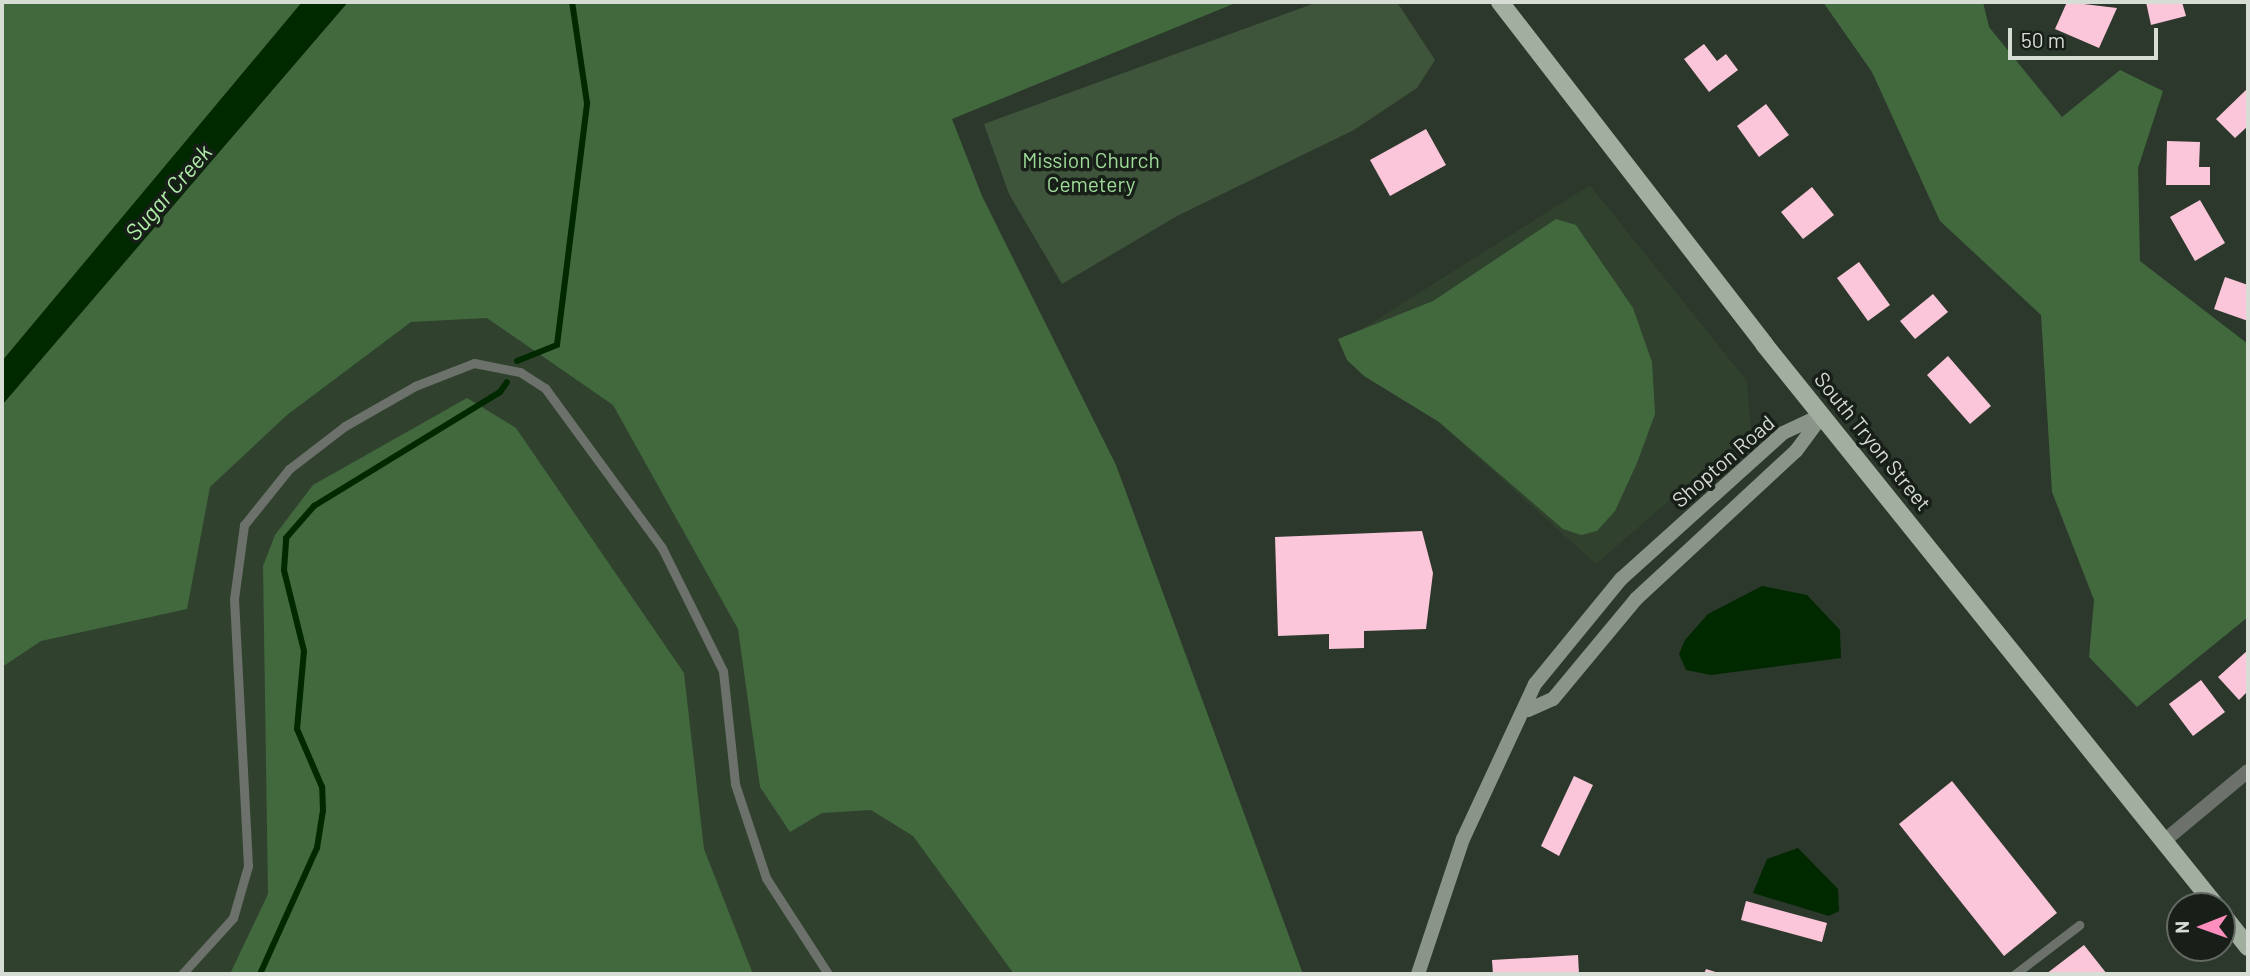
<!DOCTYPE html>
<html>
<head>
<meta charset="utf-8">
<style>
  body { margin:0 }
  #map { position:relative; width:2250px; height:976px; overflow:hidden; background:#2c382b; font-family:Barlow,sans-serif }
  div>[style] { position:absolute }
  .built>* { inset:0; background:#30412e }
  .green>* { inset:0; background:#3e553c }
  .forest>* { inset:0; background:#41693d }
  .water>* { inset:0; background:#002900 }
  .stream>* { height:6px; margin:-3px; padding:0 3px; transform-origin:3px; border-radius:3px; background:#002900 }
  .building>* { inset:0; background:#fbc5da }
  .lane>* { height:9px; margin:-4.5px; padding:0 4.5px; transform-origin:4.5px; border-radius:4.5px; background:#6c726b }
  .street>* { height:14px; margin:-7px; padding:0 7px; transform-origin:7px; border-radius:7px; background:#6c726b }
  .secondary>* { height:14px; margin:-7px; padding:0 7px; transform-origin:7px; border-radius:7px; background:#8a9489 }
  .primary>* { height:18px; margin:-9px; padding:0 9px; transform-origin:9px; border-radius:9px; background:#a2aea0 }
  span { translate:-50% -50%; white-space:nowrap; text-align:center; line-height:1.15; -webkit-text-stroke:7px #181e18; paint-order:stroke }
  .park-label { font-size:21px; color:#9edc98 }
  .street-label { font-size:21px; color:#d5ddd4 }
  .water-label { font-size:23px; color:#b0eea9; font-style:italic }
  .frame { position:absolute; inset:0; border:4px solid #d5ddd4; pointer-events:none }
  .north { position:absolute; left:2166px; top:892px; width:70px; height:70px; box-sizing:border-box; background:#181e18; border:2px solid #646a63; border-radius:50%; rotate:269deg; font-size:19px; font-weight:700; line-height:28px; text-align:center; color:#d5ddd4 }
  .north::after { content:''; display:block; margin:auto; width:24px; height:32px; background:#fd8ebe; clip-path:polygon(50% 0,100% 100%,50% 72%,0 100%) }
  .scale { position:absolute; left:2008px; top:28px; width:150px; height:32px; box-sizing:border-box; border:4px solid #d5ddd4; border-top:0; padding-left:9px; font-size:21px; line-height:24px; white-space:nowrap; color:#d5ddd4; -webkit-text-stroke:5px #181e18; paint-order:stroke }
</style>
</head>
<body>
<div id="map">
  <div class="built">
    <i style="clip-path:polygon(337px 2px,839px 2px,1276px 974px,2px 974px,2px 385px)"></i>
    <i style="clip-path:polygon(1590px 185px,1747px 381px,1751px 430px,1596px 564px,1346px 339px)"></i>
  </div>
  <div class="green">
    <i style="clip-path:polygon(1318px 2px,1397px 2px,1435px 60px,1417px 88px,1354px 130px,1177px 216px,1062px 284px,1009px 194px,984px 124px)"></i>
  </div>
  <div class="forest">
    <i style="clip-path:polygon(2px 2px,334px 2px,2px 382px)"></i>
    <i style="clip-path:polygon(348px 2px,1238px 2px,952px 119px,982px 196px,1116px 465px,1303px 974px,1014px 974px,913px 836px,871px 810px,822px 813px,790px 832px,760px 787px,738px 629px,613px 405px,487px 318px,411px 322px,287px 415px,210px 487px,187px 609px,41px 641px,2px 667px,2px 405px)"></i>
    <i style="clip-path:polygon(1823px 2px,1983px 2px,1989px 27px,2062px 117px,2120px 70px,2163px 91px,2138px 168px,2140px 261px,2248px 344px,2248px 617px,2137px 707px,2089px 657px,2094px 600px,2052px 492px,2041px 315px,1940px 221px,1872px 72px)"></i>
    <i style="clip-path:polygon(1556px 219px,1576px 225px,1633px 308px,1652px 362px,1655px 414px,1637px 463px,1615px 511px,1597px 531px,1581px 535px,1563px 529px,1439px 422px,1364px 376px,1347px 360px,1338px 339px,1433px 301px)"></i>
    <i style="clip-path:polygon(467px 398px,516px 428px,684px 673px,704px 849px,753px 974px,230px 974px,268px 894px,263px 566px,275px 535px,313px 485px)"></i>
  </div>
  <div class="water">
    <i style="clip-path:polygon(302px 2px,348px 2px,2px 405px,2px 361px)"></i>
    <i style="clip-path:polygon(1762px 586px,1807px 595px,1840px 630px,1841px 658px,1711px 675px,1686px 670px,1679px 654px,1685px 640px,1708px 614px)"></i>
    <i style="clip-path:polygon(1798px 848px,1838px 889px,1839px 911px,1829px 916px,1753px 893px,1767px 859px)"></i>
  </div>
  <div class="stream">
    <i style="left:517px;top:361px;width:43px;rotate:-21.8deg"></i>
    <i style="left:557px;top:345px;width:244px;rotate:-82.9deg"></i>
    <i style="left:587px;top:103px;width:102px;rotate:-98.4deg"></i>
    <i style="left:260px;top:974px;width:138px;rotate:-65.7deg"></i>
    <i style="left:317px;top:848px;width:37px;rotate:-81deg"></i>
    <i style="left:323px;top:811px;width:24px;rotate:-92deg"></i>
    <i style="left:322px;top:787px;width:63px;rotate:-113.3deg"></i>
    <i style="left:297px;top:729px;width:78px;rotate:-84.9deg"></i>
    <i style="left:304px;top:651px;width:83px;rotate:-103.9deg"></i>
    <i style="left:284px;top:570px;width:32px;rotate:-86deg"></i>
    <i style="left:286px;top:538px;width:43px;rotate:-48.8deg"></i>
    <i style="left:314px;top:506px;width:218px;rotate:-31.5deg"></i>
    <i style="left:500px;top:392px;width:12px;rotate:-55deg"></i>
  </div>
  <div class="building">
    <i style="clip-path:polygon(2067px 2px,2117px 8px,2099px 48px,2055px 29px)"></i>
    <i style="clip-path:polygon(2146px 2px,2182px 2px,2186px 16px,2151px 25px)"></i>
    <i style="clip-path:polygon(1704px 44px,1717px 61px,1726px 54px,1738px 70px,1709px 92px,1684px 59px)"></i>
    <i style="clip-path:polygon(2248px 88px,2248px 126px,2235px 138px,2216px 119px)"></i>
    <i style="clip-path:polygon(1766px 104px,1789px 135px,1759px 157px,1737px 126px)"></i>
    <i style="clip-path:polygon(1426px 129px,1446px 165px,1390px 196px,1370px 160px)"></i>
    <i style="clip-path:polygon(2167px 141px,2200px 142px,2199px 167px,2210px 167px,2210px 185px,2166px 185px)"></i>
    <i style="clip-path:polygon(1812px 187px,1834px 215px,1803px 239px,1781px 212px)"></i>
    <i style="clip-path:polygon(2200px 200px,2225px 243px,2195px 261px,2170px 217px)"></i>
    <i style="clip-path:polygon(1859px 262px,1890px 305px,1868px 321px,1837px 278px)"></i>
    <i style="clip-path:polygon(2225px 277px,2248px 285px,2248px 321px,2214px 309px)"></i>
    <i style="clip-path:polygon(1933px 294px,1948px 312px,1915px 339px,1900px 321px)"></i>
    <i style="clip-path:polygon(1948px 356px,1991px 406px,1970px 424px,1927px 375px)"></i>
    <i style="clip-path:polygon(1422px 531px,1433px 573px,1426px 629px,1364px 631px,1364px 648px,1329px 649px,1329px 634px,1278px 636px,1275px 537px)"></i>
    <i style="clip-path:polygon(2248px 650px,2248px 691px,2239px 700px,2218px 677px)"></i>
    <i style="clip-path:polygon(2201px 680px,2225px 712px,2193px 736px,2169px 704px)"></i>
    <i style="clip-path:polygon(1574px 776px,1593px 785px,1559px 856px,1541px 846px)"></i>
    <i style="clip-path:polygon(1952px 781px,2057px 913px,2004px 956px,1899px 824px)"></i>
    <i style="clip-path:polygon(1746px 901px,1827px 923px,1822px 942px,1741px 920px)"></i>
    <i style="clip-path:polygon(2084px 945px,2107px 974px,2046px 974px)"></i>
    <i style="clip-path:polygon(1578px 955px,1579px 974px,1493px 974px,1492px 960px)"></i>
    <i style="clip-path:polygon(1706px 969px,1722px 974px,1704px 974px)"></i>
  </div>
  <div class="lane">
    <i style="left:182px;top:974px;width:76px;rotate:-47.7deg"></i>
    <i style="left:233px;top:918px;width:54px;rotate:-73.9deg"></i>
    <i style="left:248px;top:866px;width:267px;rotate:-93deg"></i>
    <i style="left:234px;top:599px;width:75px;rotate:-82.3deg"></i>
    <i style="left:244px;top:525px;width:72px;rotate:-51.2deg"></i>
    <i style="left:289px;top:469px;width:71px;rotate:-37.5deg"></i>
    <i style="left:345px;top:426px;width:81px;rotate:-29.7deg"></i>
    <i style="left:415px;top:386px;width:63px;rotate:-21.3deg"></i>
    <i style="left:474px;top:363px;width:47px;rotate:11.1deg"></i>
    <i style="left:520px;top:372px;width:30px;rotate:33deg"></i>
    <i style="left:545px;top:388px;width:198px;rotate:53.8deg"></i>
    <i style="left:662px;top:548px;width:137px;rotate:63.6deg"></i>
    <i style="left:723px;top:671px;width:114px;rotate:83.9deg"></i>
    <i style="left:735px;top:784px;width:99px;rotate:71.7deg"></i>
    <i style="left:766px;top:878px;width:114px;rotate:57.1deg"></i>
    <i style="left:2015px;top:974px;width:81px;rotate:-37.4deg"></i>
  </div>
  <div class="street">
    <i style="left:2164px;top:841px;width:109px;rotate:-39.8deg"></i>
  </div>
  <div class="secondary">
    <i style="left:1528px;top:710px;width:27px;rotate:-24deg"></i>
    <i style="left:1553px;top:699px;width:130px;rotate:-50.3deg"></i>
    <i style="left:1636px;top:599px;width:218px;rotate:-42.8deg"></i>
    <i style="left:1796px;top:451px;width:44px;rotate:-53.4deg"></i>
    <i style="left:1418px;top:974px;width:142px;rotate:-71.6deg"></i>
    <i style="left:1463px;top:839px;width:171px;rotate:-65.1deg"></i>
    <i style="left:1535px;top:684px;width:136px;rotate:-50.7deg"></i>
    <i style="left:1621px;top:579px;width:218px;rotate:-42deg"></i>
    <i style="left:1783px;top:433px;width:43px;rotate:-24.8deg"></i>
  </div>
  <div class="primary">
    <i style="left:1500px;top:2px;width:432px;rotate:52.3deg"></i>
    <i style="left:1764px;top:344px;width:721px;rotate:51.19deg"></i>
    <i style="left:2222px;top:914px;width:42px;rotate:51.8deg"></i>
  </div>
  <div class="park-label">
    <span style="left:1091px;top:172px">Mission Church<br>Cemetery</span>
  </div>
  <div class="street-label">
    <span style="left:1873px;top:441px;rotate:51deg">South Tryon Street</span>
    <span style="left:1723px;top:461px;rotate:-41deg">Shopton Road</span>
  </div>
  <div class="water-label">
    <span style="left:168px;top:192px;rotate:-49deg">Sugar Creek</span>
  </div>
  <div class="frame"></div>
  <div class="north">N</div>
  <div class="scale">50 m</div>
</div>
</body>
</html>
